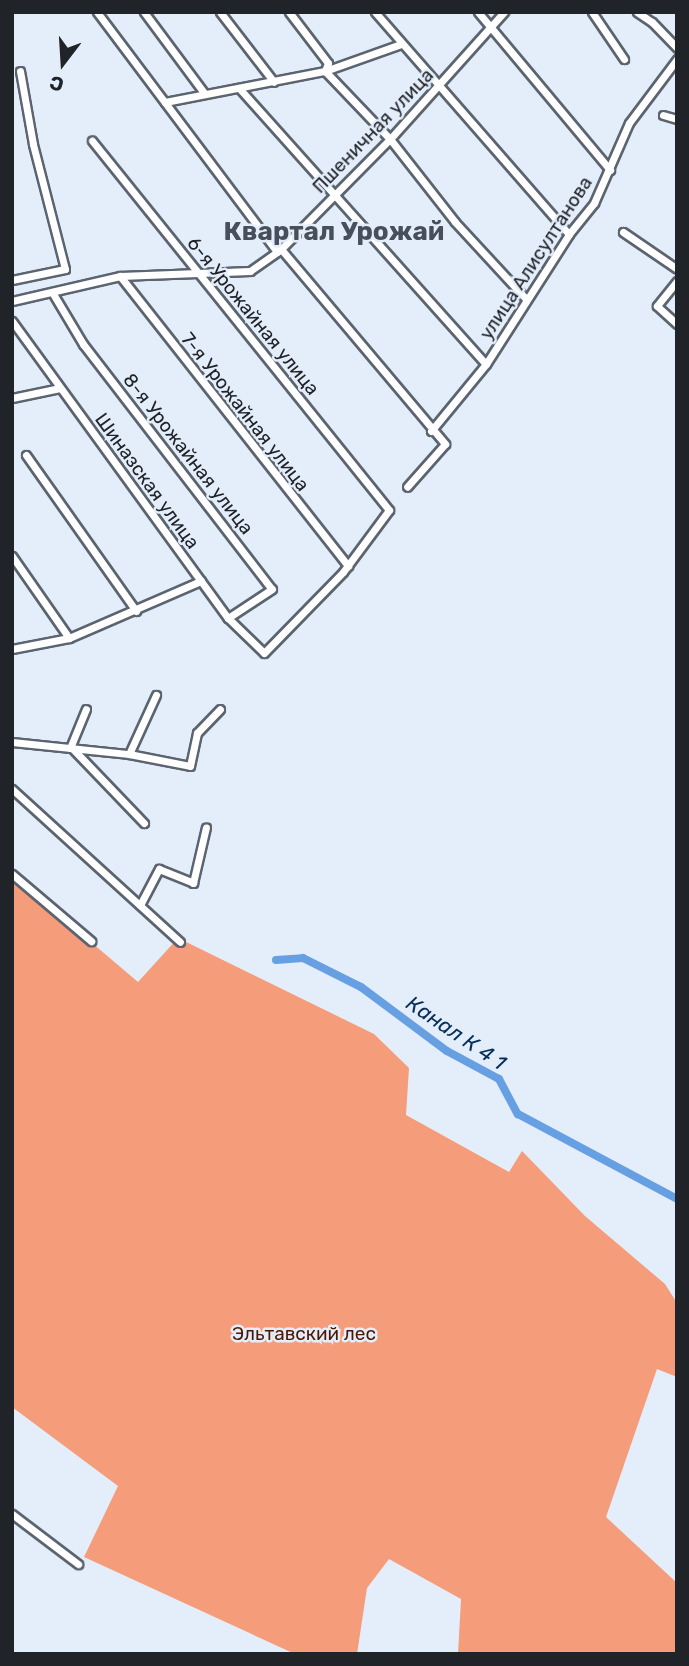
<!DOCTYPE html>
<html>
<head>
<meta charset="utf-8">
<style>
  body { margin:0 }
  #map { position:relative; width:689px; height:1666px; overflow:hidden; background:#e4eefb; font-family:Rubik,sans-serif }
  div>[style] { position:absolute }
  .forest>* { inset:0; background:#f59c7a }
  .canal>* { height:8px; margin:-4px; padding:0 4px; transform-origin:4px; border-radius:4px; background:#679fe3 }
  .roads { filter:drop-shadow(2px 0 #5b646f) drop-shadow(-2px 0 #5b646f) drop-shadow(0 2px #5b646f) drop-shadow(0 -2px #5b646f) }
  .street>* { height:7px; margin:-3.5px; padding:0 3.5px; transform-origin:3.5px; border-radius:3.5px; background:#fff }
  span { translate:-50% -50%; white-space:nowrap; text-align:center; line-height:1.15; -webkit-text-stroke:5px #e4eefb; paint-order:stroke }
  .street-label { font-size:19px; color:#202328 }
  .park-label { font-size:19px; color:#4d1700 }
  .water-label { font-size:21px; color:#062e59; font-style:italic }
  .district-label { font-size:26px; color:#474f5a; font-weight:700 }
  .frame { position:absolute; inset:0; border:14px solid #202328; pointer-events:none }
  .north { position:absolute; left:28px; top:28px; width:70px; height:70px; -webkit-text-stroke:5px #e4eefb; paint-order:stroke; rotate:197deg; font-size:19px; font-weight:700; line-height:28px; text-align:center; color:#202328 }
  .north::after { content:''; display:block; margin:auto; width:24px; height:32px; background:#202328; clip-path:polygon(50% 0,100% 100%,50% 72%,0 100%) }
</style>
</head>
<body>
<div id="map">
  <div class="forest">
    <i style="clip-path:polygon(12px 875px,138px 982px,178px 938px,374px 1034px,409px 1068px,406px 1115px,509px 1172px,522px 1151px,585px 1216px,665px 1284px,677px 1303px,677px 1377px,657px 1369px,606px 1517px,677px 1583px,677px 1654px,458px 1654px,461px 1599px,389px 1559px,367px 1588px,357px 1654px,295px 1654px,84px 1557px,118px 1486px,12px 1407px)"></i>
  </div>
  <div class="canal">
    <i style="left:276px;top:960px;width:27px;rotate:-4deg"></i>
    <i style="left:303px;top:958px;width:65px;rotate:26.6deg"></i>
    <i style="left:361px;top:987px;width:107px;rotate:36.7deg"></i>
    <i style="left:447px;top:1051px;width:59px;rotate:28.3deg"></i>
    <i style="left:499px;top:1079px;width:40px;rotate:62deg"></i>
    <i style="left:518px;top:1114px;width:180px;rotate:28.1deg"></i>
  </div>
  <div class="roads">
    <div class="street">
      <i style="left:97px;top:12px;width:300px;rotate:53.1deg"></i>
      <i style="left:144px;top:12px;width:102px;rotate:53.4deg"></i>
      <i style="left:220px;top:12px;width:88px;rotate:52.4deg"></i>
      <i style="left:289px;top:12px;width:64px;rotate:52.6deg"></i>
      <i style="left:328px;top:63px;width:9px;rotate:111deg"></i>
      <i style="left:325px;top:71px;width:94px;rotate:46.3deg"></i>
      <i style="left:390px;top:139px;width:105px;rotate:51.9deg"></i>
      <i style="left:455px;top:222px;width:105px;rotate:47.3deg"></i>
      <i style="left:375px;top:12px;width:295px;rotate:48.9deg"></i>
      <i style="left:478px;top:12px;width:206px;rotate:50.1deg"></i>
      <i style="left:592px;top:12px;width:57px;rotate:55.8deg"></i>
      <i style="left:637px;top:12px;width:18px;rotate:34deg"></i>
      <i style="left:652px;top:22px;width:36px;rotate:46deg"></i>
      <i style="left:239px;top:88px;width:370px;rotate:48.2deg"></i>
      <i style="left:165px;top:102px;width:163px;rotate:-11deg"></i>
      <i style="left:325px;top:71px;width:81px;rotate:-19.6deg"></i>
      <i style="left:663px;top:115px;width:15px;rotate:16deg"></i>
      <i style="left:623px;top:232px;width:65px;rotate:34.4deg"></i>
      <i style="left:281px;top:249px;width:255px;rotate:49.9deg"></i>
      <i style="left:445px;top:444px;width:57px;rotate:131.5deg"></i>
      <i style="left:120px;top:276px;width:369px;rotate:51.8deg"></i>
      <i style="left:12px;top:280px;width:54px;rotate:-11.7deg"></i>
      <i style="left:65px;top:269px;width:129px;rotate:-104.4deg"></i>
      <i style="left:33px;top:144px;width:74px;rotate:-100.1deg"></i>
      <i style="left:677px;top:281px;width:32px;rotate:129deg"></i>
      <i style="left:657px;top:306px;width:27px;rotate:42deg"></i>
      <i style="left:52px;top:292px;width:61px;rotate:59.2deg"></i>
      <i style="left:83px;top:344px;width:309px;rotate:52.4deg"></i>
      <i style="left:272px;top:589px;width:53px;rotate:146.6deg"></i>
      <i style="left:12px;top:301px;width:111px;rotate:-13deg"></i>
      <i style="left:120px;top:276px;width:130px;rotate:-2.2deg"></i>
      <i style="left:250px;top:271px;width:38px;rotate:-35deg"></i>
      <i style="left:281px;top:249px;width:155px;rotate:-45.3deg"></i>
      <i style="left:390px;top:139px;width:171px;rotate:-48.1deg"></i>
      <i style="left:12px;top:321px;width:367px;rotate:54deg"></i>
      <i style="left:228px;top:618px;width:50px;rotate:44.2deg"></i>
      <i style="left:264px;top:653px;width:113px;rotate:-45.7deg"></i>
      <i style="left:343px;top:572px;width:77px;rotate:-53.4deg"></i>
      <i style="left:389px;top:510px;width:474px;rotate:-128.8deg"></i>
      <i style="left:12px;top:398px;width:49px;rotate:-11.8deg"></i>
      <i style="left:431px;top:431px;width:87px;rotate:-50.6deg"></i>
      <i style="left:486px;top:364px;width:154px;rotate:-57.4deg"></i>
      <i style="left:569px;top:234px;width:40px;rotate:-51deg"></i>
      <i style="left:594px;top:203px;width:87px;rotate:-66.4deg"></i>
      <i style="left:629px;top:123px;width:80px;rotate:-53.1deg"></i>
      <i style="left:26px;top:455px;width:191px;rotate:54.8deg"></i>
      <i style="left:12px;top:556px;width:100px;rotate:55.2deg"></i>
      <i style="left:12px;top:649px;width:58px;rotate:-10.9deg"></i>
      <i style="left:69px;top:638px;width:144px;rotate:-23.4deg"></i>
      <i style="left:12px;top:742px;width:118px;rotate:5.9deg"></i>
      <i style="left:129px;top:754px;width:62px;rotate:11.1deg"></i>
      <i style="left:190px;top:766px;width:34px;rotate:-78deg"></i>
      <i style="left:197px;top:733px;width:33px;rotate:-46deg"></i>
      <i style="left:70px;top:748px;width:42px;rotate:-67.7deg"></i>
      <i style="left:72px;top:748px;width:104px;rotate:46.2deg"></i>
      <i style="left:129px;top:754px;width:65px;rotate:-65.4deg"></i>
      <i style="left:12px;top:789px;width:227px;rotate:42.3deg"></i>
      <i style="left:12px;top:874px;width:104px;rotate:40.3deg"></i>
      <i style="left:140px;top:905px;width:41px;rotate:-62.2deg"></i>
      <i style="left:159px;top:869px;width:37px;rotate:22deg"></i>
      <i style="left:193px;top:883px;width:57px;rotate:-76.9deg"></i>
      <i style="left:12px;top:1514px;width:83px;rotate:37.1deg"></i>
    </div>
  </div>
  <div class="street-label">
    <span style="left:373px;top:131px;rotate:-46deg">Пшеничная улица</span>
    <span style="left:536px;top:258px;rotate:-57deg">улица Алисултанова</span>
    <span style="left:253px;top:316px;rotate:51deg">6-я Урожайная улица</span>
    <span style="left:245px;top:412px;rotate:52deg">7-я Урожайная улица</span>
    <span style="left:188px;top:454px;rotate:52deg">8-я Урожайная улица</span>
    <span style="left:147px;top:481px;rotate:54deg">Шиназская улица</span>
  </div>
  <div class="park-label">
    <span style="left:304px;top:1334px">Эльтавский лес</span>
  </div>
  <div class="water-label">
    <span style="left:456px;top:1033px;rotate:34deg">Канал К 4 1</span>
  </div>
  <div class="district-label">
    <span style="left:334px;top:232px">Квартал Урожай</span>
  </div>
  <div class="frame"></div>
  <div class="north">С</div>
</div>
</body>
</html>
